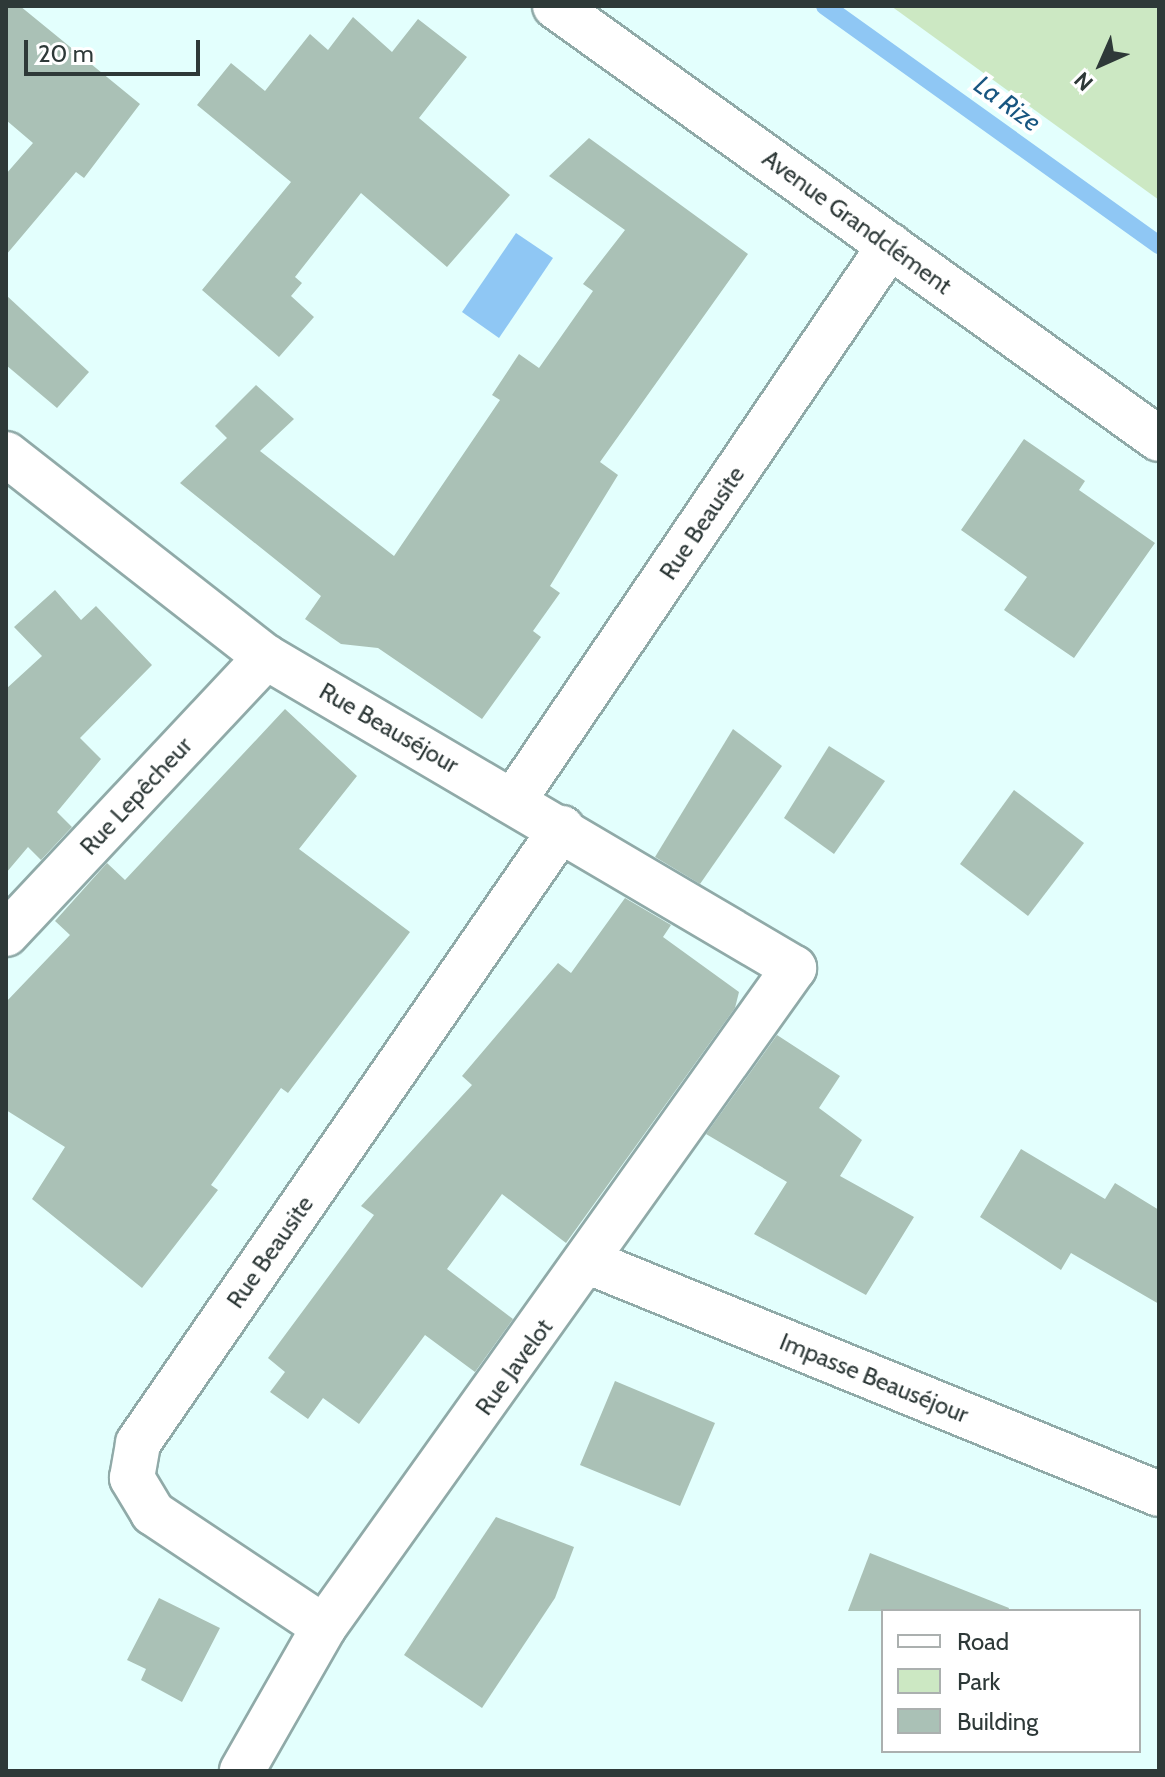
<!DOCTYPE html>
<html>
<head>
<meta charset="utf-8">
<style>
  body { margin:0 }
  #map { position:relative; width:1165px; height:1777px; overflow:hidden; background:#e3fffd; font-family:Cabin,sans-serif }
  div>[style] { position:absolute }
  .green>* { inset:0; background:#cce8c3 }
  .water>* { inset:0; background:#8fc7f4 }
  .stream>* { height:18px; margin:-9px; padding:0 9px; transform-origin:9px; border-radius:9px; background:#8fc7f4 }
  .building>* { inset:0; background:#aac1b6 }
  .roads { filter:drop-shadow(2px 0 #90aaa8) drop-shadow(-2px 0 #90aaa8) drop-shadow(0 2px #90aaa8) drop-shadow(0 -2px #90aaa8) }
  .minor>* { height:44px; margin:-22px; padding:0 22px; transform-origin:22px; border-radius:22px; background:#fff }
  span { translate:-50% -50%; white-space:nowrap; text-align:center; line-height:1.15; -webkit-text-stroke:8px #fff; paint-order:stroke }
  .street-label { font-size:24px; color:#2e3938 }
  .water-label { font-size:26px; color:#185681; font-style:italic }
  .frame { position:absolute; inset:0; border:8px solid #2e3938; pointer-events:none }
  .legend { position:absolute; left:881px; top:1609px; width:260px; height:144px; box-sizing:border-box; background:#fff; border:2px solid #abb0af; margin:0; padding:10px 14px; list-style:none; font-size:24px; color:#2e3938 }
  .legend li { display:flex; align-items:center; gap:16px; height:40px }
  .legend b { width:40px; border:2px solid #abb0af }
  .north { position:absolute; left:1061px; top:24px; width:80px; height:80px; -webkit-text-stroke:6px #fff; paint-order:stroke; rotate:225deg; font-size:22px; font-weight:700; line-height:32px; text-align:center; color:#2e3938 }
  .north::after { content:''; display:block; margin:auto; width:28px; height:36px; background:#2e3938; clip-path:polygon(50% 0,100% 100%,50% 72%,0 100%) }
  .scale { position:absolute; left:24px; top:40px; width:176px; height:36px; box-sizing:border-box; border:4px solid #2e3938; border-top:0; padding-left:10px; font-size:24px; line-height:28px; white-space:nowrap; color:#2e3938; -webkit-text-stroke:6px #fff; paint-order:stroke }
</style>
</head>
<body>
<div id="map">
  <div class="green">
    <i style="clip-path:polygon(891px 6px,1159px 6px,1159px 200px)"></i>
  </div>
  <div class="water">
    <i style="clip-path:polygon(516px 233px,553px 258px,499px 338px,462px 312px)"></i>
  </div>
  <div class="stream">
    <i style="left:825px;top:6px;width:411px;rotate:35.6deg"></i>
  </div>
  <div class="building">
    <i style="clip-path:polygon(6px 6px,20px 6px,140px 104px,84px 178px,76px 172px,6px 255px,6px 174px,33px 143px,6px 120px)"></i>
    <i style="clip-path:polygon(353px 17px,392px 52px,418px 19px,467px 57px,419px 118px,510px 195px,447px 267px,361px 193px,295px 277px,302px 283px,291px 296px,314px 317px,279px 357px,202px 290px,291px 182px,197px 105px,231px 63px,265px 91px,310px 34px,328px 50px)"></i>
    <i style="clip-path:polygon(589px 138px,748px 254px,600px 462px,618px 475px,550px 586px,560px 593px,533px 631px,541px 637px,482px 719px,378px 648px,341px 644px,305px 619px,321px 596px,180px 483px,227px 438px,215px 426px,256px 385px,294px 419px,260px 451px,394px 556px,500px 400px,492px 395px,519px 354px,539px 368px,593px 291px,583px 284px,625px 230px,549px 176px)"></i>
    <i style="clip-path:polygon(6px 295px,89px 372px,57px 408px,6px 365px)"></i>
    <i style="clip-path:polygon(1024px 439px,1085px 481px,1079px 490px,1155px 543px,1074px 658px,1004px 610px,1027px 577px,961px 530px)"></i>
    <i style="clip-path:polygon(55px 590px,81px 620px,96px 606px,152px 665px,80px 738px,101px 759px,57px 812px,72px 827px,41px 860px,28px 847px,6px 873px,6px 689px,42px 656px,14px 627px)"></i>
    <i style="clip-path:polygon(285px 709px,357px 776px,299px 849px,410px 932px,288px 1093px,281px 1088px,211px 1185px,218px 1190px,142px 1288px,32px 1199px,65px 1147px,6px 1110px,6px 1002px,70px 935px,55px 921px,107px 863px,125px 880px)"></i>
    <i style="clip-path:polygon(733px 729px,782px 766px,700px 884px,655px 857px)"></i>
    <i style="clip-path:polygon(829px 746px,885px 781px,834px 854px,784px 818px)"></i>
    <i style="clip-path:polygon(1014px 790px,1084px 843px,1028px 916px,960px 864px)"></i>
    <i style="clip-path:polygon(625px 898px,671px 925px,663px 937px,739px 992px,735px 1008px,566px 1243px,502px 1194px,447px 1269px,513px 1319px,475px 1372px,425px 1335px,359px 1424px,323px 1398px,308px 1419px,270px 1392px,285px 1372px,268px 1358px,374px 1215px,361px 1206px,472px 1085px,462px 1076px,558px 963px,571px 973px)"></i>
    <i style="clip-path:polygon(777px 1035px,840px 1076px,819px 1108px,862px 1140px,840px 1176px,914px 1217px,866px 1295px,754px 1234px,787px 1182px,706px 1134px)"></i>
    <i style="clip-path:polygon(1021px 1149px,1105px 1199px,1115px 1183px,1159px 1210px,1159px 1304px,1071px 1253px,1061px 1270px,980px 1217px)"></i>
    <i style="clip-path:polygon(615px 1381px,715px 1423px,680px 1506px,580px 1465px)"></i>
    <i style="clip-path:polygon(496px 1517px,574px 1547px,555px 1598px,482px 1708px,404px 1655px)"></i>
    <i style="clip-path:polygon(870px 1553px,1009px 1608px,1008px 1611px,848px 1611px)"></i>
    <i style="clip-path:polygon(159px 1598px,220px 1628px,182px 1702px,141px 1680px,146px 1669px,127px 1660px)"></i>
  </div>
  <div class="roads">
    <div class="minor">
      <i style="left:555px;top:6px;width:743px;rotate:35.64deg"></i>
      <i style="left:6px;top:454px;width:330px;rotate:38deg"></i>
      <i style="left:266px;top:657px;width:613px;rotate:30.5deg"></i>
      <i style="left:794px;top:968px;width:809px;rotate:125.5deg"></i>
      <i style="left:324px;top:1627px;width:166px;rotate:119.7deg"></i>
      <i style="left:514px;top:800px;width:670px;rotate:-55.88deg"></i>
      <i style="left:6px;top:934px;width:380px;rotate:-46.8deg"></i>
      <i style="left:589px;top:1262px;width:615px;rotate:22.15deg"></i>
      <i style="left:324px;top:1627px;width:206px;rotate:-146.3deg"></i>
      <i style="left:153px;top:1513px;width:41px;rotate:-121deg"></i>
      <i style="left:132px;top:1478px;width:36px;rotate:-80deg"></i>
      <i style="left:138px;top:1443px;width:747px;rotate:-55.42deg"></i>
    </div>
  </div>
  <div class="street-label">
    <span style="left:857px;top:222px;rotate:36deg">Avenue Grandclément</span>
    <span style="left:702px;top:523px;rotate:-56deg">Rue Beausite</span>
    <span style="left:389px;top:728px;rotate:30deg">Rue Beauséjour</span>
    <span style="left:136px;top:796px;rotate:-47deg">Rue Lepêcheur</span>
    <span style="left:270px;top:1252px;rotate:-55deg">Rue Beausite</span>
    <span style="left:514px;top:1367px;rotate:-54deg">Rue Javelot</span>
    <span style="left:874px;top:1378px;rotate:22deg">Impasse Beauséjour</span>
  </div>
  <div class="water-label">
    <span style="left:1007px;top:104px;rotate:36deg">La Rize</span>
  </div>
  <div class="frame"></div>
  <ul class="legend">
  <li><b style="height:10px;background:#fff"></b>Road</li>
  <li><b style="height:22px;background:#cce8c3"></b>Park</li>
  <li><b style="height:22px;background:#aac1b6"></b>Building</li>
  </ul>
  <div class="north">N</div>
  <div class="scale">20 m</div>
</div>
</body>
</html>
